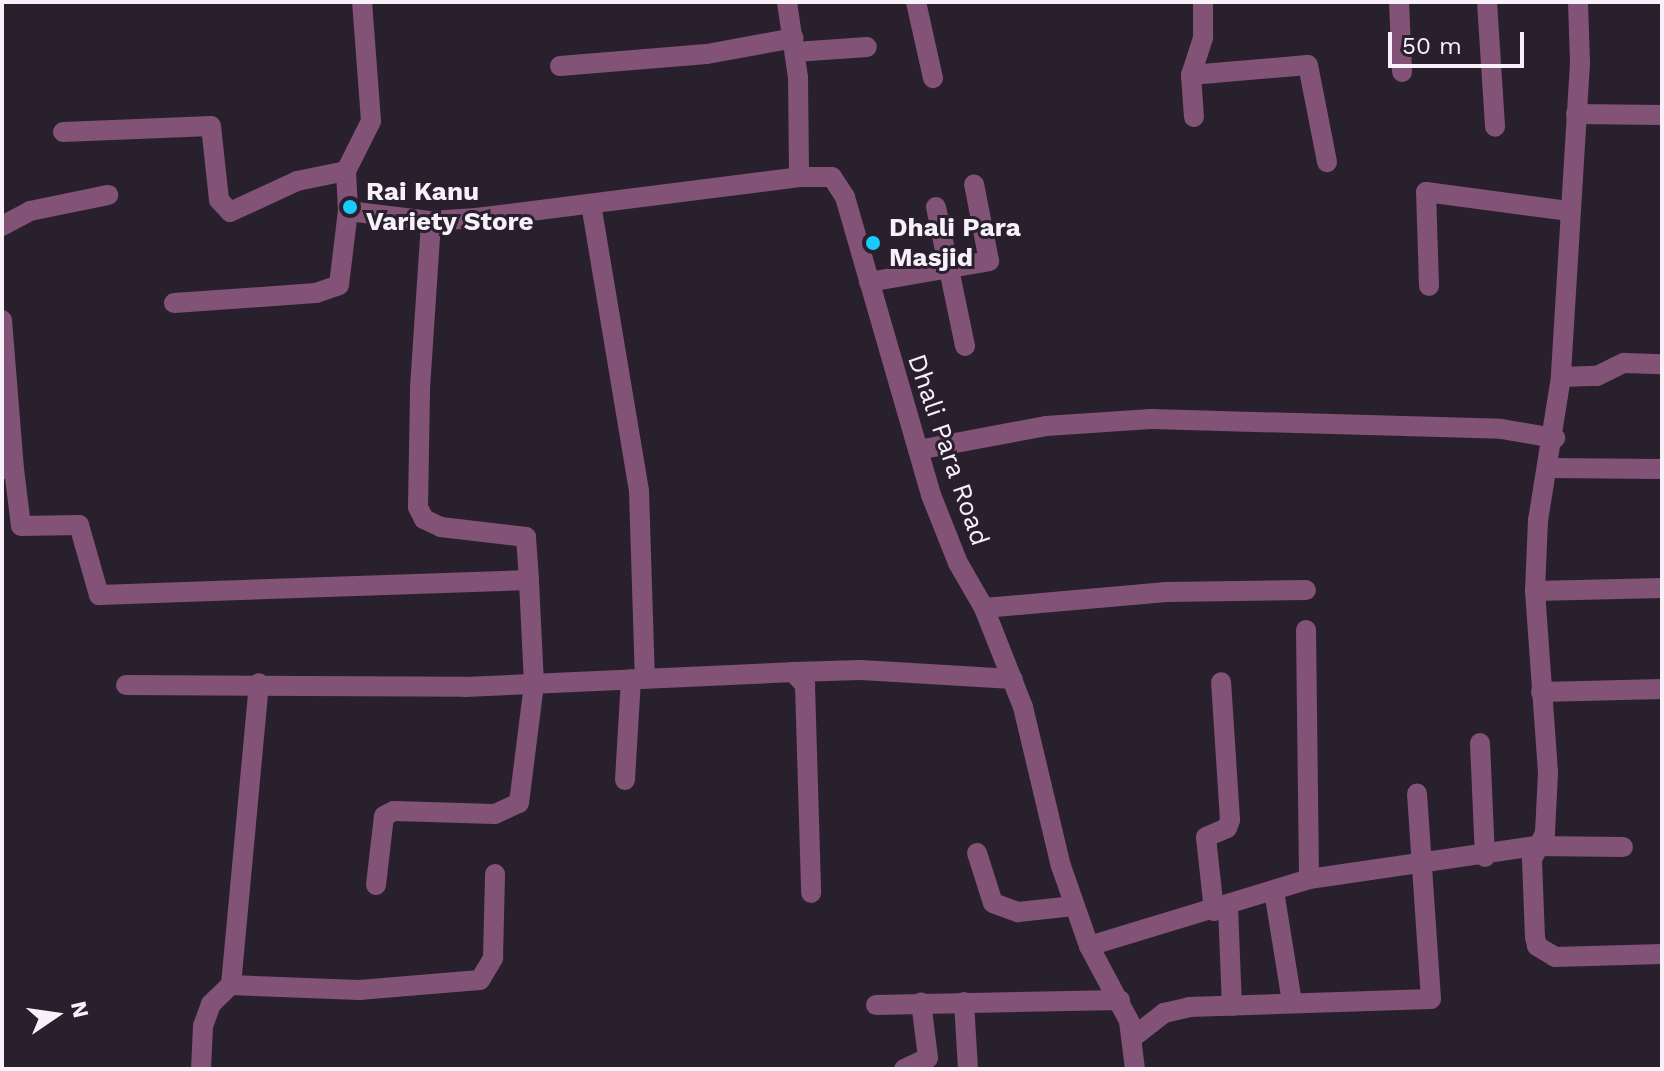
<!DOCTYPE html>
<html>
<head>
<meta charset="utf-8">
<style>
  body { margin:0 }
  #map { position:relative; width:1664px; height:1071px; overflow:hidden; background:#29202d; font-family:"Work Sans",sans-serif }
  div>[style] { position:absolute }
  .minor>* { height:20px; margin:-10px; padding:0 10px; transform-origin:10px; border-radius:10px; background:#825277 }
  .dots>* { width:22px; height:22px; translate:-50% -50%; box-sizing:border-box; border:4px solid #29202d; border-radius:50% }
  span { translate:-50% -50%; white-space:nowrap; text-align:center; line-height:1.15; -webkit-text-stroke:6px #29202d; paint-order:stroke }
  .poi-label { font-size:26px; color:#f8f1fa; font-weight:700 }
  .left { translate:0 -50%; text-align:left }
  .street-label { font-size:26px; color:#f8f1fa }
  .frame { position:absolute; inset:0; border:4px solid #f8f1fa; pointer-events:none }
  .north { position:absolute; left:16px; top:975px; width:80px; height:80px; -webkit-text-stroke:6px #29202d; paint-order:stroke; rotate:77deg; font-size:22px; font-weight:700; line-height:32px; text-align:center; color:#f8f1fa }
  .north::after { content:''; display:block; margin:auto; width:28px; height:36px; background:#f8f1fa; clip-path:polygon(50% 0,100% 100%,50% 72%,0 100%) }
  .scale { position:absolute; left:1388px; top:32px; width:136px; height:36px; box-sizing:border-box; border:4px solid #f8f1fa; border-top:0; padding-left:10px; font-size:24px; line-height:28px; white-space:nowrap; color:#f8f1fa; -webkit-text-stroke:6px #29202d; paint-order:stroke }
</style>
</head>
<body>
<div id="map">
  <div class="minor">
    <i style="left:787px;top:2px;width:76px;rotate:81.7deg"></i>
    <i style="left:798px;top:77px;width:100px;rotate:89.4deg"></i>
    <i style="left:799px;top:177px;width:33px"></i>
    <i style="left:832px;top:177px;width:24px;rotate:57deg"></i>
    <i style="left:845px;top:197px;width:310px;rotate:73.9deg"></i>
    <i style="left:931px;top:495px;width:73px;rotate:68.3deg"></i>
    <i style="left:958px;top:563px;width:52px;rotate:60deg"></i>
    <i style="left:984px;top:608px;width:106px;rotate:68.5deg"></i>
    <i style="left:1023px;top:707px;width:163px;rotate:76.6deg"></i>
    <i style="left:1061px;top:866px;width:85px;rotate:70.7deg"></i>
    <i style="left:1089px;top:946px;width:85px;rotate:61.9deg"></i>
    <i style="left:1129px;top:1021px;width:48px;rotate:82.9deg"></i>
    <i style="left:916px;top:2px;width:78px;rotate:77.4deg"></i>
    <i style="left:1399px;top:2px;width:70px;rotate:87.5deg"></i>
    <i style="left:1487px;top:2px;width:125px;rotate:86.3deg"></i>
    <i style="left:1578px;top:2px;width:61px;rotate:88.1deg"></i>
    <i style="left:1580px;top:63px;width:315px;rotate:93.5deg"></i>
    <i style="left:1561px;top:377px;width:145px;rotate:99.1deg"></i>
    <i style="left:1538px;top:520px;width:71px;rotate:92.4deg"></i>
    <i style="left:1535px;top:591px;width:182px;rotate:85.9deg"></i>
    <i style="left:1548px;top:773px;width:60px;rotate:92.9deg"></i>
    <i style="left:1545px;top:833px;width:30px;rotate:116deg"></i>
    <i style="left:1532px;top:860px;width:77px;rotate:87.8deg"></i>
    <i style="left:1535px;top:937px;width:9px;rotate:77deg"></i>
    <i style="left:1537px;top:946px;width:21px;rotate:31deg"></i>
    <i style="left:1555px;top:957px;width:107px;rotate:-1.6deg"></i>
    <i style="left:795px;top:52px;width:72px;rotate:-4deg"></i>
    <i style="left:560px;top:66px;width:147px;rotate:-4.7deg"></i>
    <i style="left:707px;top:54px;width:88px;rotate:-10.4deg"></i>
    <i style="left:1191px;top:75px;width:117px;rotate:-4.9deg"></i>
    <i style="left:1308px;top:65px;width:99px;rotate:78.9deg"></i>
    <i style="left:1576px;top:114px;width:86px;rotate:0.7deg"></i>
    <i style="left:1194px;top:117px;width:42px;rotate:-94.1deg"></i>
    <i style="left:1191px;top:75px;width:40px;rotate:-72deg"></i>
    <i style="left:1203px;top:37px;width:35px;rotate:-90deg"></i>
    <i style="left:63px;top:132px;width:148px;rotate:-2.3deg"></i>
    <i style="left:211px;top:126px;width:74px;rotate:83.8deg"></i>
    <i style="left:219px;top:200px;width:16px;rotate:47deg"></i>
    <i style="left:230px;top:212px;width:74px;rotate:-24.8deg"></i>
    <i style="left:297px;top:181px;width:50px;rotate:-11.5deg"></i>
    <i style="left:591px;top:204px;width:291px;rotate:80.5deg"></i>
    <i style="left:639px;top:491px;width:187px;rotate:88.2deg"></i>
    <i style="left:936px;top:207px;width:142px;rotate:78.2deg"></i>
    <i style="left:348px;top:211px;width:84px;rotate:6.9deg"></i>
    <i style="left:431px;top:221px;width:45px;rotate:-3.8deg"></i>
    <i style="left:476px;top:218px;width:326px;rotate:-7.2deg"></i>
    <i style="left:2px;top:226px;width:32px;rotate:-28deg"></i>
    <i style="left:30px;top:211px;width:80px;rotate:-11.6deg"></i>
    <i style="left:869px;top:282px;width:122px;rotate:-9.9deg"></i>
    <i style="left:989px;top:261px;width:78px;rotate:-101deg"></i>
    <i style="left:1429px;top:286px;width:94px;rotate:-91.8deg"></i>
    <i style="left:1426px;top:192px;width:143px;rotate:7.6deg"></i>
    <i style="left:174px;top:303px;width:142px;rotate:-4deg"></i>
    <i style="left:316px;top:293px;width:24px;rotate:-19deg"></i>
    <i style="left:339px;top:285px;width:75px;rotate:-83.1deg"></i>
    <i style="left:348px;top:211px;width:40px;rotate:-92.9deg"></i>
    <i style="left:346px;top:171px;width:56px;rotate:-63.4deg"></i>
    <i style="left:371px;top:121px;width:119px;rotate:-94.3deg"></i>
    <i style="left:2px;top:320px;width:149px;rotate:85.4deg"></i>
    <i style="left:1561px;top:377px;width:36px;rotate:-2deg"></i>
    <i style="left:1597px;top:376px;width:30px;rotate:-26deg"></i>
    <i style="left:1624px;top:363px;width:38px;rotate:2deg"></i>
    <i style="left:918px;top:450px;width:130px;rotate:-10.6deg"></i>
    <i style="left:1046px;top:426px;width:105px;rotate:-3.8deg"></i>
    <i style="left:1151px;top:419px;width:350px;rotate:1.6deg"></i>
    <i style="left:1501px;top:429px;width:55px;rotate:9.5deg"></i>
    <i style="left:1548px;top:468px;width:114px;rotate:0.5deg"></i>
    <i style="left:2px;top:469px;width:12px"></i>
    <i style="left:14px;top:469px;width:57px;rotate:83deg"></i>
    <i style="left:21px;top:526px;width:58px;rotate:-1deg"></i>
    <i style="left:79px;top:525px;width:73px;rotate:74.1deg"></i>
    <i style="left:99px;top:595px;width:430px;rotate:-2deg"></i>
    <i style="left:529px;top:580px;width:43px;rotate:-94deg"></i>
    <i style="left:526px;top:537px;width:86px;rotate:-173.3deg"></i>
    <i style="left:441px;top:527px;width:19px;rotate:-155deg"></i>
    <i style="left:424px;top:519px;width:13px;rotate:-117deg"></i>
    <i style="left:418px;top:507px;width:119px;rotate:-89deg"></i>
    <i style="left:420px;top:388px;width:167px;rotate:-86.2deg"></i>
    <i style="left:1535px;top:591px;width:127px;rotate:-1.4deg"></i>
    <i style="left:984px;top:608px;width:183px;rotate:-5deg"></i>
    <i style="left:1166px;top:592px;width:140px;rotate:-0.8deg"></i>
    <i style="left:1306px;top:630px;width:249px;rotate:89.3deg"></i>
    <i style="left:793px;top:672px;width:68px;rotate:-1.7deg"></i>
    <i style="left:861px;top:670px;width:152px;rotate:3.4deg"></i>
    <i style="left:126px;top:685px;width:339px;rotate:0.3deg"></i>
    <i style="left:465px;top:687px;width:328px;rotate:-2.6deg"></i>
    <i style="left:793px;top:672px;width:18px;rotate:47deg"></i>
    <i style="left:805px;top:685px;width:208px;rotate:88.3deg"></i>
    <i style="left:1541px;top:692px;width:121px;rotate:-1.4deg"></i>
    <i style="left:1480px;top:743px;width:114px;rotate:87.5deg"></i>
    <i style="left:625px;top:780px;width:101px;rotate:-86.6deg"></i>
    <i style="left:977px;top:853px;width:52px;rotate:72.3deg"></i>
    <i style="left:993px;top:903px;width:27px;rotate:20deg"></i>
    <i style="left:1018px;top:912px;width:56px;rotate:-6.1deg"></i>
    <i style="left:376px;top:885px;width:69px;rotate:-83.4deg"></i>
    <i style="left:384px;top:816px;width:11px;rotate:-27deg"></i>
    <i style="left:394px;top:811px;width:101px;rotate:1.7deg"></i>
    <i style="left:495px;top:814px;width:26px;rotate:-25deg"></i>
    <i style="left:519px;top:803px;width:120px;rotate:-82.8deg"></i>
    <i style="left:534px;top:684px;width:104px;rotate:-92.8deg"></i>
    <i style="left:1274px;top:891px;width:112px;rotate:80.8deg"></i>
    <i style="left:1228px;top:907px;width:99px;rotate:87.7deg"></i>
    <i style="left:1214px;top:911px;width:74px;rotate:-96.2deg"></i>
    <i style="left:1206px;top:837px;width:23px;rotate:-23deg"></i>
    <i style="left:1227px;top:828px;width:9px;rotate:-69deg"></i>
    <i style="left:1230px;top:820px;width:138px;rotate:-93.7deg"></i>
    <i style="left:1089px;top:946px;width:230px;rotate:-16.9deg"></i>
    <i style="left:1309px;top:879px;width:228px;rotate:-8.3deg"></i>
    <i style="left:1535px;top:846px;width:88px;rotate:0.7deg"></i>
    <i style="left:231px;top:985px;width:128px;rotate:2.2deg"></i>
    <i style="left:359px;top:990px;width:121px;rotate:-4.7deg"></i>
    <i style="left:480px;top:980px;width:26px;rotate:-59deg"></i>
    <i style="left:493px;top:958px;width:84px;rotate:-88.6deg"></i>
    <i style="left:964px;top:1002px;width:67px;rotate:86.6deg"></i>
    <i style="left:876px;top:1005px;width:244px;rotate:-1.2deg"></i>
    <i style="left:1132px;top:1038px;width:41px;rotate:-38deg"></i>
    <i style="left:1164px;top:1013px;width:26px;rotate:-13deg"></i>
    <i style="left:1189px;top:1007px;width:242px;rotate:-1.9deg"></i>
    <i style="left:1431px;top:999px;width:206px;rotate:-93.9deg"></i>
    <i style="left:201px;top:1069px;width:43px;rotate:-87.3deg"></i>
    <i style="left:203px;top:1026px;width:23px;rotate:-70deg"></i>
    <i style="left:211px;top:1004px;width:28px;rotate:-44deg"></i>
    <i style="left:231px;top:985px;width:303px;rotate:-84.7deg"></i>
    <i style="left:904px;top:1069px;width:26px;rotate:-25deg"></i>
    <i style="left:928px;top:1058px;width:56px;rotate:-97.1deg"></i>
  </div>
  <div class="dots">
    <i style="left:350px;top:207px;background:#19cafc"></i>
    <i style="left:873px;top:243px;background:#19cafc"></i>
  </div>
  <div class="poi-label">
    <span class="left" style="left:366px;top:207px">Rai Kanu<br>Variety Store</span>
    <span class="left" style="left:889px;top:243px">Dhali Para<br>Masjid</span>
  </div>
  <div class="street-label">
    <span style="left:948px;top:450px;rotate:71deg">Dhali Para Road</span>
  </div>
  <div class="frame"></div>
  <div class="north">N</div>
  <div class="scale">50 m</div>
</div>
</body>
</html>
